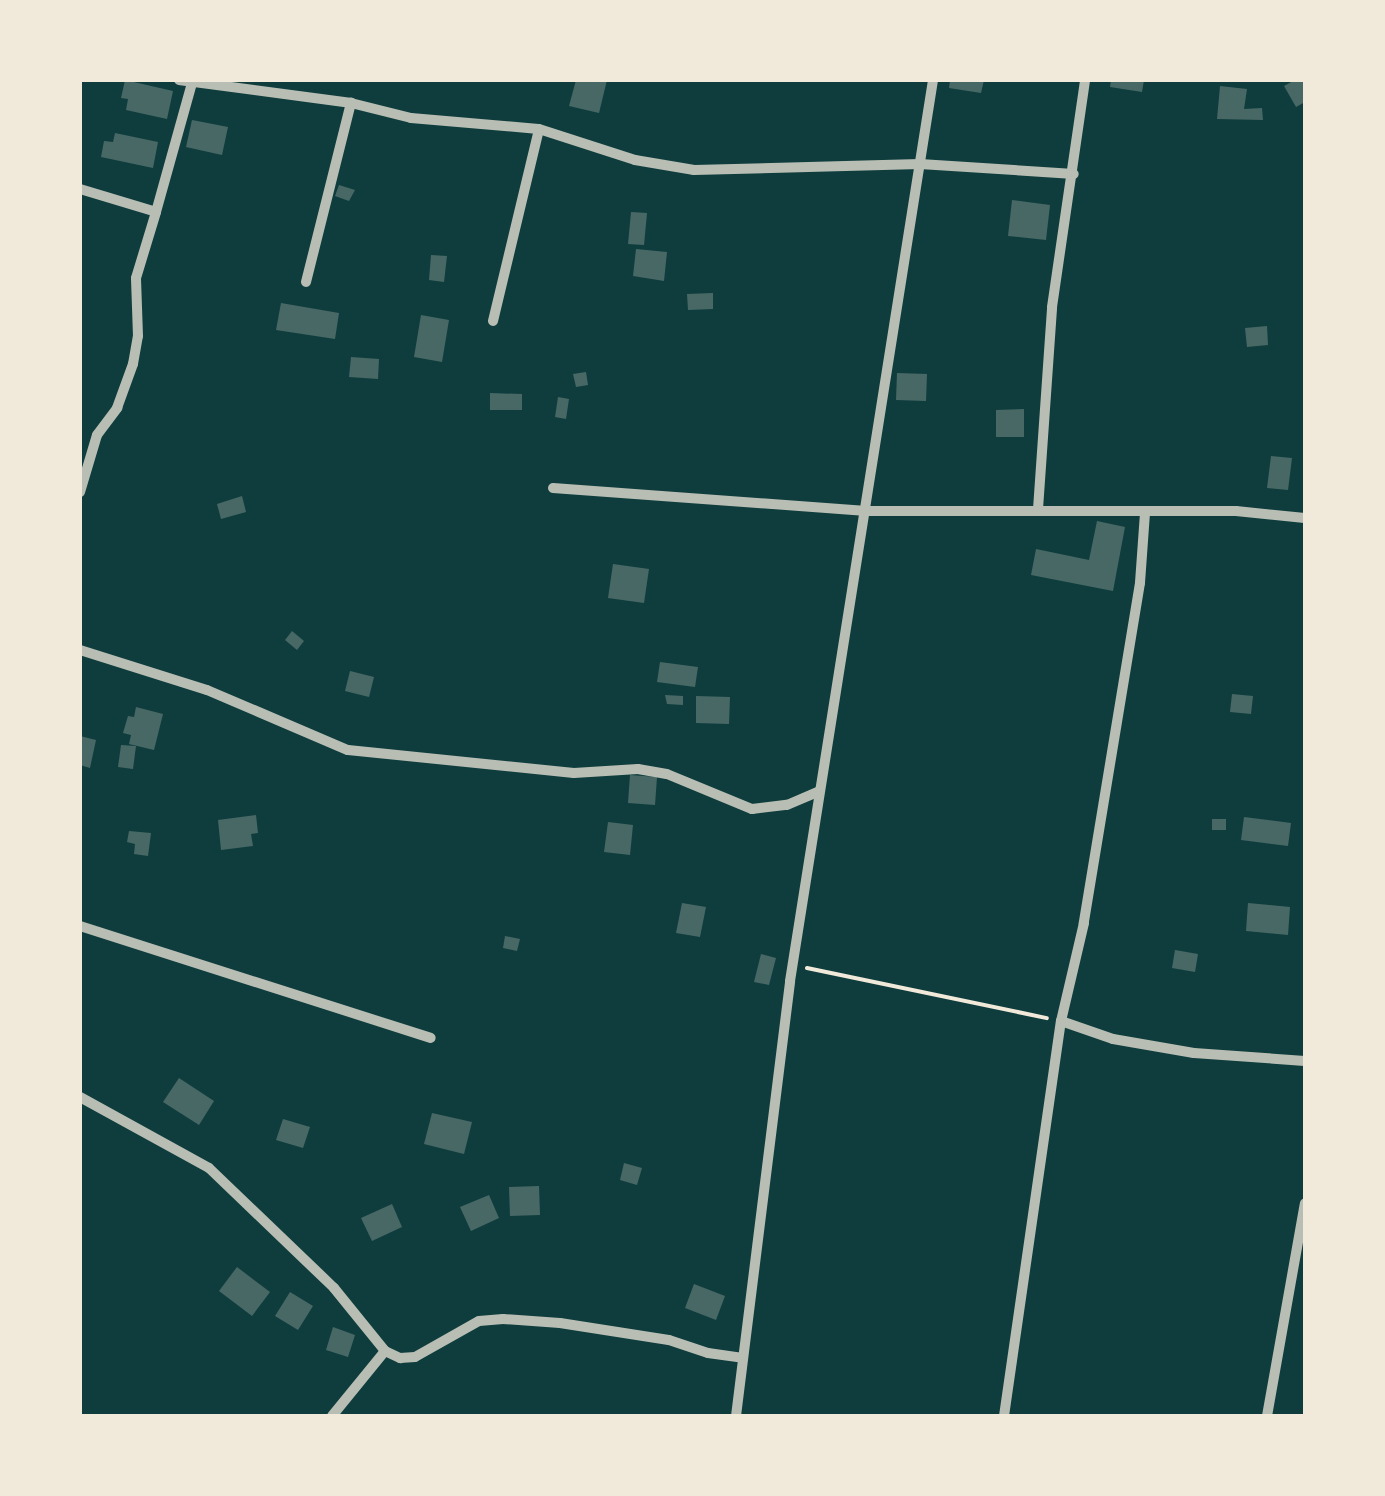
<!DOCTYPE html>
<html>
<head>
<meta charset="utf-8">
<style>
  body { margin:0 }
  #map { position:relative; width:1385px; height:1496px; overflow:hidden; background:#0f3d3e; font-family:Cabin,sans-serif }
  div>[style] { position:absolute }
  .building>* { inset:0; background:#486865 }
  .path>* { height:4px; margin:-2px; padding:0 2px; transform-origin:2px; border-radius:2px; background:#f1e9da }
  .minor>* { height:10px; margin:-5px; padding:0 5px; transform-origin:5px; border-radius:5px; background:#b8beb3 }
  span { translate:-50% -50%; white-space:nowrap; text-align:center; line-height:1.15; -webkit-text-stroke:9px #f1e9da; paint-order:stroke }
  .frame { position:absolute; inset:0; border:82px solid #f1e9da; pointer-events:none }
</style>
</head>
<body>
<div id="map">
  <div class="building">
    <i style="clip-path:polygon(125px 80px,173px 91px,167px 119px,126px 110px,128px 99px,121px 98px)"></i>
    <i style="clip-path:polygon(576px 80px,607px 80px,599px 113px,569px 106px)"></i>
    <i style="clip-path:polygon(950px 80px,984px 80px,981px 93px,949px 88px)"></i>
    <i style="clip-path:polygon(1111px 80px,1144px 80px,1142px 92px,1110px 87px)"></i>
    <i style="clip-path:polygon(1295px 80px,1305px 80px,1305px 102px,1296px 107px,1284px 86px)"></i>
    <i style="clip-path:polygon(1220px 86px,1247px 89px,1244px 109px,1262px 108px,1263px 120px,1217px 119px)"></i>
    <i style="clip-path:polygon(192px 120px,228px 127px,222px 155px,186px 147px)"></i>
    <i style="clip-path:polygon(115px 133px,158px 142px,153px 168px,101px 157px,104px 141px,113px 142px)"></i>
    <i style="clip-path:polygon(339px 185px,355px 190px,349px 201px,335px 196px)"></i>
    <i style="clip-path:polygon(1012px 200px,1050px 205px,1046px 240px,1008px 236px)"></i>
    <i style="clip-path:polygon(631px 212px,647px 213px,644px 245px,628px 244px)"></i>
    <i style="clip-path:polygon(636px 249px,667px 252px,664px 281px,633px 276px)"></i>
    <i style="clip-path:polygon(431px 255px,447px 256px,444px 282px,429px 280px)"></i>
    <i style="clip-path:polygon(713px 293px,713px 309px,688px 310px,687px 294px)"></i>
    <i style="clip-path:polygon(281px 303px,339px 313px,335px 339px,276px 330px)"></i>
    <i style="clip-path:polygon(421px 315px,449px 320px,442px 362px,414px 357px)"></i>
    <i style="clip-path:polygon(1267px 326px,1268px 345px,1247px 347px,1245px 328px)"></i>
    <i style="clip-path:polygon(351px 357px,379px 359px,378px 379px,349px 377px)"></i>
    <i style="clip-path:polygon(586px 372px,588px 385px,576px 387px,573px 374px)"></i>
    <i style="clip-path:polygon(897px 373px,927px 374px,926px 401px,896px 400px)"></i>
    <i style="clip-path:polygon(490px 393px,522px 394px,522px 410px,490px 410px)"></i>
    <i style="clip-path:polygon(558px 397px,569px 399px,566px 419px,555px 417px)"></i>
    <i style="clip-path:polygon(1024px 409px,1024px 437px,996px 437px,996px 410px)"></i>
    <i style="clip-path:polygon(1271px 456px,1292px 458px,1288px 490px,1267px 488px)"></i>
    <i style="clip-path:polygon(242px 496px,246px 512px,221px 519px,217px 504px)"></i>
    <i style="clip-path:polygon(1097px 521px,1125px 527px,1113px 591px,1031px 575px,1036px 549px,1089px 560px)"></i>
    <i style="clip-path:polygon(613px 564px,649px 569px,644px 603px,608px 598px)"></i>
    <i style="clip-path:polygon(292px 631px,304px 641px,297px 650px,285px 640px)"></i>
    <i style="clip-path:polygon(660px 662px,698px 667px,695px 687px,657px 682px)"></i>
    <i style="clip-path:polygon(350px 671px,374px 677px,369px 697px,345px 691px)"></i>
    <i style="clip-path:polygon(1232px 694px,1253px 696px,1251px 714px,1230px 712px)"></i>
    <i style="clip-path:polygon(665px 695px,683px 696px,683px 705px,667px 704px)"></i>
    <i style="clip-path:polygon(696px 696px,730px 697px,729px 724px,696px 723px)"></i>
    <i style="clip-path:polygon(136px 707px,163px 714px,154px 750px,129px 744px,131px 735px,123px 733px,128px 716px,134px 717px)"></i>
    <i style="clip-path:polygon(80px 736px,96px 740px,90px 768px,80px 765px)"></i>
    <i style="clip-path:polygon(121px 745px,136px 746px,133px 769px,118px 767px)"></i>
    <i style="clip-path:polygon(630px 775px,657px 777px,655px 805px,628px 803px)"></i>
    <i style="clip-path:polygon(256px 815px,258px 833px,251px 834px,253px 846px,221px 850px,218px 820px)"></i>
    <i style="clip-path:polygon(1244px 817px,1291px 823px,1288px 846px,1241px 840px)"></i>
    <i style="clip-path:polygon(1212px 819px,1226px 819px,1226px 830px,1212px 830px)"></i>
    <i style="clip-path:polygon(608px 822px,633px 825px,630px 855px,604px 852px)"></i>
    <i style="clip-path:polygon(129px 831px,151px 833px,148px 856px,134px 854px,135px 844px,127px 842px)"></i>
    <i style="clip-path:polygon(682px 903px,706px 907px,700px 937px,676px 933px)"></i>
    <i style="clip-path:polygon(1248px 903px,1290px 907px,1288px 935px,1246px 931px)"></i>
    <i style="clip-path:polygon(505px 936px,520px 939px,517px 951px,503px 948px)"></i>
    <i style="clip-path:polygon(1175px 950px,1198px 954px,1195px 972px,1172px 968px)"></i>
    <i style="clip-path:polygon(761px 954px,776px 958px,769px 985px,754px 982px)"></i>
    <i style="clip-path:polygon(179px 1078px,214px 1101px,199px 1125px,163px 1102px)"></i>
    <i style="clip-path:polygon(432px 1113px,472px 1122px,464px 1154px,424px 1144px)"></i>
    <i style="clip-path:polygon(283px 1119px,310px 1127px,303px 1148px,276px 1140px)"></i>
    <i style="clip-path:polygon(624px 1163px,642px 1168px,637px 1185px,620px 1180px)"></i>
    <i style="clip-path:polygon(539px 1186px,540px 1215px,510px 1216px,509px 1187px)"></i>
    <i style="clip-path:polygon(489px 1195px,499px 1218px,471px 1231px,460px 1207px)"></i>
    <i style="clip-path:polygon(392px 1204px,402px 1227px,372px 1241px,361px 1218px)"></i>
    <i style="clip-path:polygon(237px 1267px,270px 1292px,252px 1316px,219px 1291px)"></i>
    <i style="clip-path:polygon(694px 1284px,725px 1296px,716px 1320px,685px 1308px)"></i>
    <i style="clip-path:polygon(290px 1292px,313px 1306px,298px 1330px,275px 1316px)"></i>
    <i style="clip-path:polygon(333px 1327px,355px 1335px,348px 1357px,326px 1350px)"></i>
  </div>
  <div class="path">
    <i style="left:807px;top:968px;width:245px;rotate:11.8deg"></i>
  </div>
  <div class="minor">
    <i style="left:179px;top:80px;width:174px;rotate:7.6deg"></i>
    <i style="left:351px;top:103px;width:62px;rotate:14deg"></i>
    <i style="left:411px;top:118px;width:128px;rotate:4.9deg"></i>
    <i style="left:539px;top:129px;width:101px;rotate:17.9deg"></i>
    <i style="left:635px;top:160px;width:60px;rotate:9.6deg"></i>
    <i style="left:694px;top:170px;width:226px;rotate:-1.5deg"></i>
    <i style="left:920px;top:164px;width:154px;rotate:3.7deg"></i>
    <i style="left:80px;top:189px;width:79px;rotate:16.8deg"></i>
    <i style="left:156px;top:212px;width:134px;rotate:-74.4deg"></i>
    <i style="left:306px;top:282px;width:185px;rotate:-75.9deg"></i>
    <i style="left:493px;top:321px;width:197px;rotate:-76.5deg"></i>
    <i style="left:553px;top:488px;width:311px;rotate:4.2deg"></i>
    <i style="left:863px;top:511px;width:373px"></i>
    <i style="left:1236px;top:511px;width:69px;rotate:5.8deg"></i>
    <i style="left:80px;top:492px;width:59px;rotate:-73.4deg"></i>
    <i style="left:97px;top:435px;width:34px;rotate:-53deg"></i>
    <i style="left:117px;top:408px;width:47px;rotate:-70deg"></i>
    <i style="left:133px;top:364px;width:28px;rotate:-80deg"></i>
    <i style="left:138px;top:336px;width:58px;rotate:-92deg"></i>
    <i style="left:136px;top:278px;width:69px;rotate:-73.1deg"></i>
    <i style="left:1038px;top:509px;width:202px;rotate:-86deg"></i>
    <i style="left:1052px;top:307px;width:229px;rotate:-81.7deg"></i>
    <i style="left:1145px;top:513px;width:70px;rotate:94.1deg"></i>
    <i style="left:1140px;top:583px;width:345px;rotate:99.4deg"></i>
    <i style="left:1084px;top:923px;width:101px;rotate:103.2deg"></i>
    <i style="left:1061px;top:1021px;width:55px;rotate:19.1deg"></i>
    <i style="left:1113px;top:1039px;width:82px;rotate:9.8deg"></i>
    <i style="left:1194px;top:1053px;width:111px;rotate:4.1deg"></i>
    <i style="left:80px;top:650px;width:133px;rotate:17.5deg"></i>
    <i style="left:207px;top:690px;width:153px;rotate:23.1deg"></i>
    <i style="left:348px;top:750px;width:227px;rotate:5.8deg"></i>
    <i style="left:574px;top:773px;width:64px;rotate:-3.6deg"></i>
    <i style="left:638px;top:769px;width:29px;rotate:10deg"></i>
    <i style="left:667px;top:774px;width:92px;rotate:22.4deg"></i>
    <i style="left:752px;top:809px;width:35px;rotate:-7deg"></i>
    <i style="left:787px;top:805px;width:34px;rotate:-23deg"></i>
    <i style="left:80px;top:926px;width:368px;rotate:17.7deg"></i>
    <i style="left:80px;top:1097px;width:147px;rotate:28.8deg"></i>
    <i style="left:209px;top:1168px;width:173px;rotate:43.8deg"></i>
    <i style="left:334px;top:1288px;width:81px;rotate:51deg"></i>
    <i style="left:385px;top:1351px;width:17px;rotate:25deg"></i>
    <i style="left:400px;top:1358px;width:15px;rotate:-4deg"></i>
    <i style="left:415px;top:1357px;width:73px;rotate:-29.4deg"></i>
    <i style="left:479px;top:1321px;width:24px;rotate:-5deg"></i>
    <i style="left:503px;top:1319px;width:57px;rotate:4deg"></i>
    <i style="left:560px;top:1323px;width:110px;rotate:8.9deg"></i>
    <i style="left:669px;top:1340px;width:41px;rotate:18.4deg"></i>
    <i style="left:708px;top:1353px;width:35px;rotate:8deg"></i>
    <i style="left:332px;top:1416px;width:84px;rotate:-50.8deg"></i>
    <i style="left:736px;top:1416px;width:438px;rotate:-82.9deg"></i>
    <i style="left:790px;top:981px;width:912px;rotate:-80.98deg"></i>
    <i style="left:1004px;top:1416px;width:399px;rotate:-81.8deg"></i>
    <i style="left:1267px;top:1416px;width:216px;rotate:-79.9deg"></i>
  </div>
  <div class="frame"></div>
</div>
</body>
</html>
